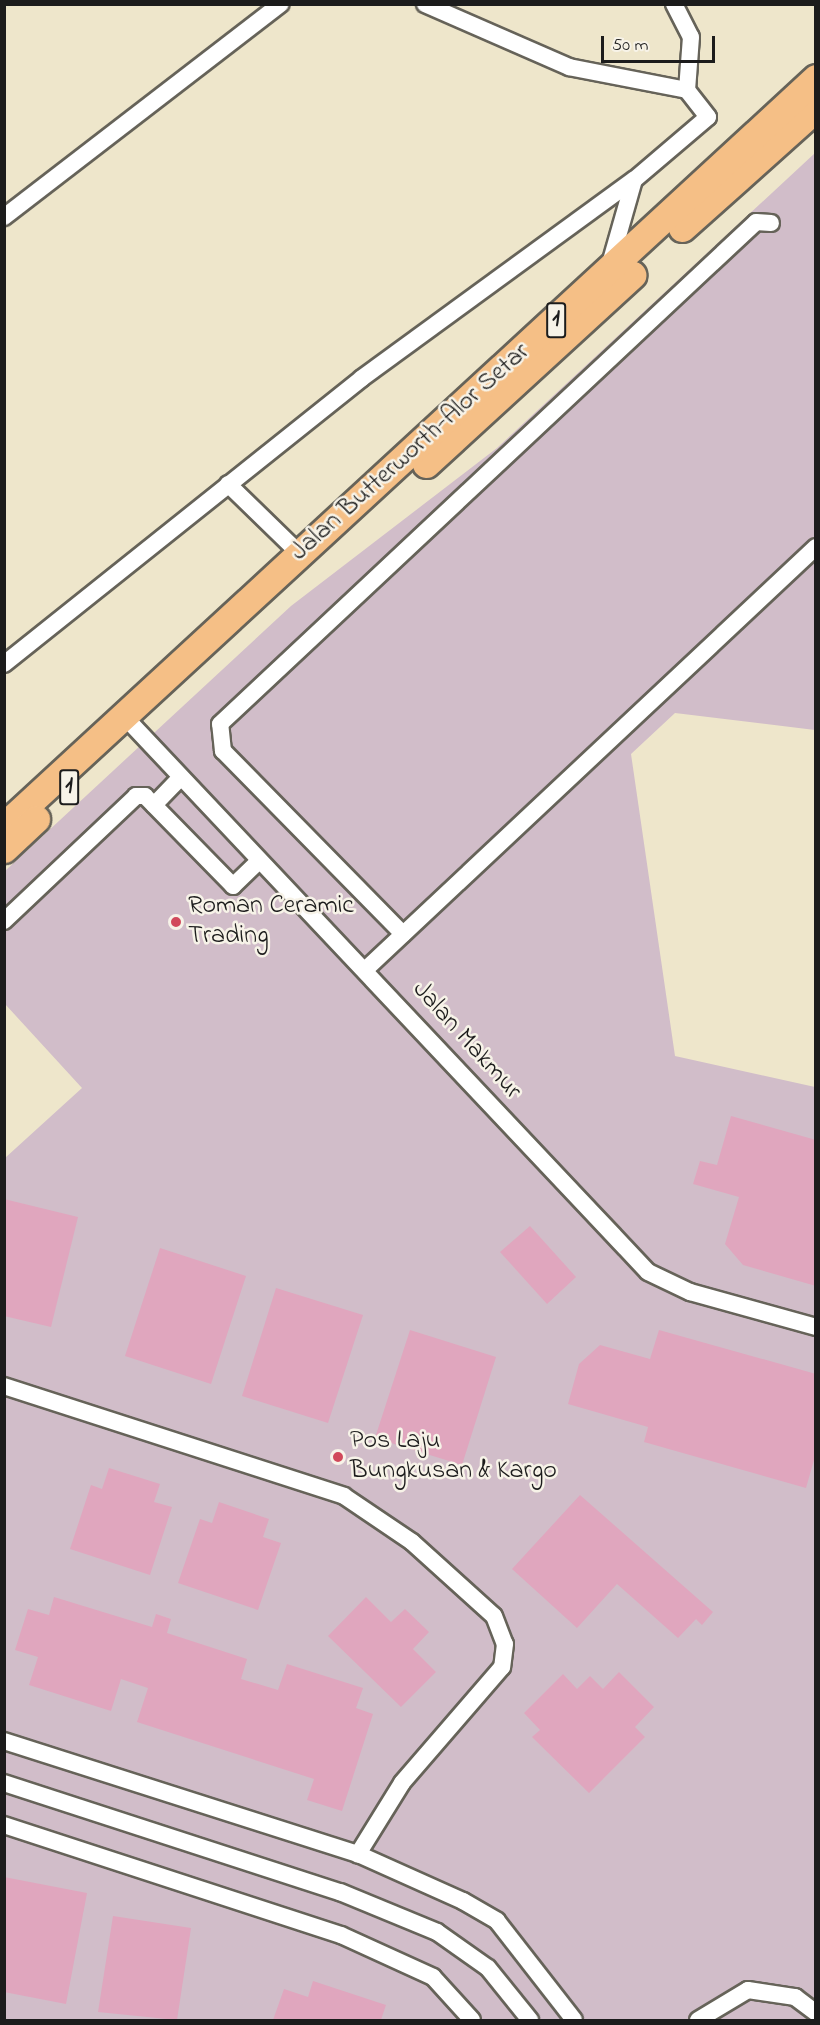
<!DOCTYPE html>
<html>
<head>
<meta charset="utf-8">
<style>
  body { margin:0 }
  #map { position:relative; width:820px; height:2025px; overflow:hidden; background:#eee6cb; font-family:"Indie Flower",sans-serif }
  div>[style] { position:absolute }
  .industrial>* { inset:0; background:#d1bdc9 }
  .building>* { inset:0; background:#e0a6be }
  .roads { filter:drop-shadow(2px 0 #666359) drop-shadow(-2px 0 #666359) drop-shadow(0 2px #666359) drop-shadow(0 -2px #666359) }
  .minor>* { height:16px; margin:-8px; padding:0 8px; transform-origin:8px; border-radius:8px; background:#fff }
  .primary>* { height:27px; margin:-13.5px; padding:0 13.5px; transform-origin:13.5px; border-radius:13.5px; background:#f5bf86 }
  .dots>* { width:16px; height:16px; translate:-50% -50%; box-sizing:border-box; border:3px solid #f7f3e8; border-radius:50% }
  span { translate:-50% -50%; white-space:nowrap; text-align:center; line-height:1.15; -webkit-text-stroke:5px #f7f3e8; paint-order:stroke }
  .shield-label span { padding:2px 4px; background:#f7f3e8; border:2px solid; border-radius:4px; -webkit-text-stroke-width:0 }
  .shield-label { font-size:24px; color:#1c1c1c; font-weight:700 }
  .street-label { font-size:26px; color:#1c1c1c }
  .poi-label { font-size:26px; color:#1c1c1c }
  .left { translate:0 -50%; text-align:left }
  .frame { position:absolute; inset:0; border:6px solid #1c1c1c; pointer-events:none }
  .scale { position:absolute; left:601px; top:36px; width:114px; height:27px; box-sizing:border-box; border:3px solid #1c1c1c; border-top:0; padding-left:8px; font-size:18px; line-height:21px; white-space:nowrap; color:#1c1c1c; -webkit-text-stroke:4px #f7f3e8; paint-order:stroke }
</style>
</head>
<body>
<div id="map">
  <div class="industrial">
    <i style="clip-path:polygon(815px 153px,815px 730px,675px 713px,631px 754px,675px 1056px,815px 1087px,815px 2020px,5px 2020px,5px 1158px,82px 1088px,5px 1004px,5px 871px,291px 606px,497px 448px)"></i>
  </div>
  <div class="building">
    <i style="clip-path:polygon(731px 1116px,816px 1140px,816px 1286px,743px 1265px,725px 1244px,739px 1197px,693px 1184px,700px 1161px,717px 1165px)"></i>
    <i style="clip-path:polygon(4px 1199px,78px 1217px,51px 1327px,4px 1316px)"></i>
    <i style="clip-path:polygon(530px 1226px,576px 1277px,547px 1304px,500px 1252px)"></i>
    <i style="clip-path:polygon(160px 1248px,246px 1276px,211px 1384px,125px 1356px)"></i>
    <i style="clip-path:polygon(276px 1288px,363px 1315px,328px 1423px,242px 1396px)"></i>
    <i style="clip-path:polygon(410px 1330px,496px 1357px,462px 1465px,375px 1438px)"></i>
    <i style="clip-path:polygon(659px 1330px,816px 1374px,816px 1453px,806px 1488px,644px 1442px,648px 1427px,568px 1404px,579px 1364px,600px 1345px,650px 1359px)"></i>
    <i style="clip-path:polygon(109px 1468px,160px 1484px,154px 1502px,172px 1507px,150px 1575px,70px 1549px,91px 1485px,102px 1489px)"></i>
    <i style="clip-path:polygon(580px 1495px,713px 1612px,702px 1625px,696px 1619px,678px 1638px,617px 1584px,577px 1628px,512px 1569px)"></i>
    <i style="clip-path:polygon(219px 1502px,269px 1519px,263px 1537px,281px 1543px,258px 1610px,178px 1583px,200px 1519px,212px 1523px)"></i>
    <i style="clip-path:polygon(54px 1597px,152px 1627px,156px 1614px,171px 1619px,167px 1633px,247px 1659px,241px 1679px,278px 1690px,287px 1664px,363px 1688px,356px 1708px,373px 1714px,342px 1811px,307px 1800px,314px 1779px,137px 1722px,148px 1688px,121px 1679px,111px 1711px,29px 1685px,38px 1657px,15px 1650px,28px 1609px,49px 1615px)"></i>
    <i style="clip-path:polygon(366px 1597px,391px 1622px,405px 1609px,429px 1632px,413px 1649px,436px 1672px,401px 1707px,328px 1636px)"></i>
    <i style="clip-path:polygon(619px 1672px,654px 1707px,635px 1727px,645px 1737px,589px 1793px,532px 1737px,540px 1730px,524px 1713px,563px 1674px,577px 1689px,590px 1676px,603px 1689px)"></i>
    <i style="clip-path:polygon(4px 1877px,87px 1893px,66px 2004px,4px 1992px)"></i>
    <i style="clip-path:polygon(113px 1916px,191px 1928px,177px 2020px,98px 2012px)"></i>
    <i style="clip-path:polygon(313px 1981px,386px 2005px,381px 2020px,273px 2020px,284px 1989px,308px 1997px)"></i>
  </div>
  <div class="roads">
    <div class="minor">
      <i style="left:674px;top:4px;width:37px;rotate:63deg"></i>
      <i style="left:691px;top:37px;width:53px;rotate:94.3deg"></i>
      <i style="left:4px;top:217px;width:349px;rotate:-37.6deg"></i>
      <i style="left:610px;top:264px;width:87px;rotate:-74.1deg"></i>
      <i style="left:228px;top:484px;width:100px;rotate:44.2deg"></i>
      <i style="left:4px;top:664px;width:458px;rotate:-38.6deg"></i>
      <i style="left:362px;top:378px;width:336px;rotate:-36.1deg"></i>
      <i style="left:634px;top:180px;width:97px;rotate:-40.4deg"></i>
      <i style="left:708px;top:117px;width:34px;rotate:-128deg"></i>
      <i style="left:687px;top:90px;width:120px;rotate:-169deg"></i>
      <i style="left:569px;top:67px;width:157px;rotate:-156.4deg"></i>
      <i style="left:123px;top:715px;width:765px;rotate:46.69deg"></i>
      <i style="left:648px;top:1272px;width:47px;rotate:25.5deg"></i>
      <i style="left:690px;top:1292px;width:131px;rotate:15.5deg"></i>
      <i style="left:154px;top:805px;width:36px;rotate:-46deg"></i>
      <i style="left:4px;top:921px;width:182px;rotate:-43.4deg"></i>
      <i style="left:136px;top:796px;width:9px"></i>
      <i style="left:145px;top:796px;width:126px;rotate:45.6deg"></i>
      <i style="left:233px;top:886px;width:36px;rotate:-44deg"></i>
      <i style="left:403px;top:934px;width:257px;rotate:-134.5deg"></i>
      <i style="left:223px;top:751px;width:27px;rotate:-96deg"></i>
      <i style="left:220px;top:724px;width:734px;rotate:-43.12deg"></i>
      <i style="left:756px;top:222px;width:15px;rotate:4deg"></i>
      <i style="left:366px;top:969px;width:617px;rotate:-43.16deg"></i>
      <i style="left:4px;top:1386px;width:357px;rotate:17.9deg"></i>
      <i style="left:344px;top:1496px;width:82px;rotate:34.1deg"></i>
      <i style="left:412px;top:1542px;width:110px;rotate:42.1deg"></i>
      <i style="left:494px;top:1616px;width:30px;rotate:69deg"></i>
      <i style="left:505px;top:1644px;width:23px;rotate:97deg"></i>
      <i style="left:502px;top:1667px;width:153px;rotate:130.8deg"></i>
      <i style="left:402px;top:1783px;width:84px;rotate:121.8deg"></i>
      <i style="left:4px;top:1741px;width:372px;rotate:17.7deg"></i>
      <i style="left:358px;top:1854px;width:115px;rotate:24.1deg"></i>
      <i style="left:463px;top:1901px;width:39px;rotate:30deg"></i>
      <i style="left:497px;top:1921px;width:125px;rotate:52.1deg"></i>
      <i style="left:4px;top:1783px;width:353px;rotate:18deg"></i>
      <i style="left:340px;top:1892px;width:105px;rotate:22.4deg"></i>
      <i style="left:437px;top:1932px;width:62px;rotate:35.2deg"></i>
      <i style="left:488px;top:1968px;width:67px;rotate:51.1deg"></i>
      <i style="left:4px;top:1825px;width:354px;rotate:18.1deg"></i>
      <i style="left:341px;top:1935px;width:101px;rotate:24.5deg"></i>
      <i style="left:433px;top:1977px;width:58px;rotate:47.8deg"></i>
      <i style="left:698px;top:2020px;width:58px;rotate:-31deg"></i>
      <i style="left:748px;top:1990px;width:48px;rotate:8.5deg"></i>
      <i style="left:795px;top:1997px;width:26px;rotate:37deg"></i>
    </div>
    <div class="primary">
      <i style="left:682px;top:228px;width:180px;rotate:-41.8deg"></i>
      <i style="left:426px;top:464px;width:280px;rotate:-42.5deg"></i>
      <i style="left:4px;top:826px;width:1104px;rotate:-42.65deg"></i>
      <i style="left:4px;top:849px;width:44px;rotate:-43.2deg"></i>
    </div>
  </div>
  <div class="dots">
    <i style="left:176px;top:922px;background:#d1495b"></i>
    <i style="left:338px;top:1457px;background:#d1495b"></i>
  </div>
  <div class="shield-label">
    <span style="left:556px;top:320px">1</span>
    <span style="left:69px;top:787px">1</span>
  </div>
  <div class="street-label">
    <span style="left:411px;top:453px;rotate:-42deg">Jalan Butterworth-Alor Setar</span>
    <span style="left:466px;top:1041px;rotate:48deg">Jalan Makmur</span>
  </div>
  <div class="poi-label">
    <span class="left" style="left:188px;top:922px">Roman Ceramic<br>Trading</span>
    <span class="left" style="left:350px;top:1457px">Pos Laju<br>Bungkusan &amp; Kargo</span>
  </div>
  <div class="frame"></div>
  <div class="scale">50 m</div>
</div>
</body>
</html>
